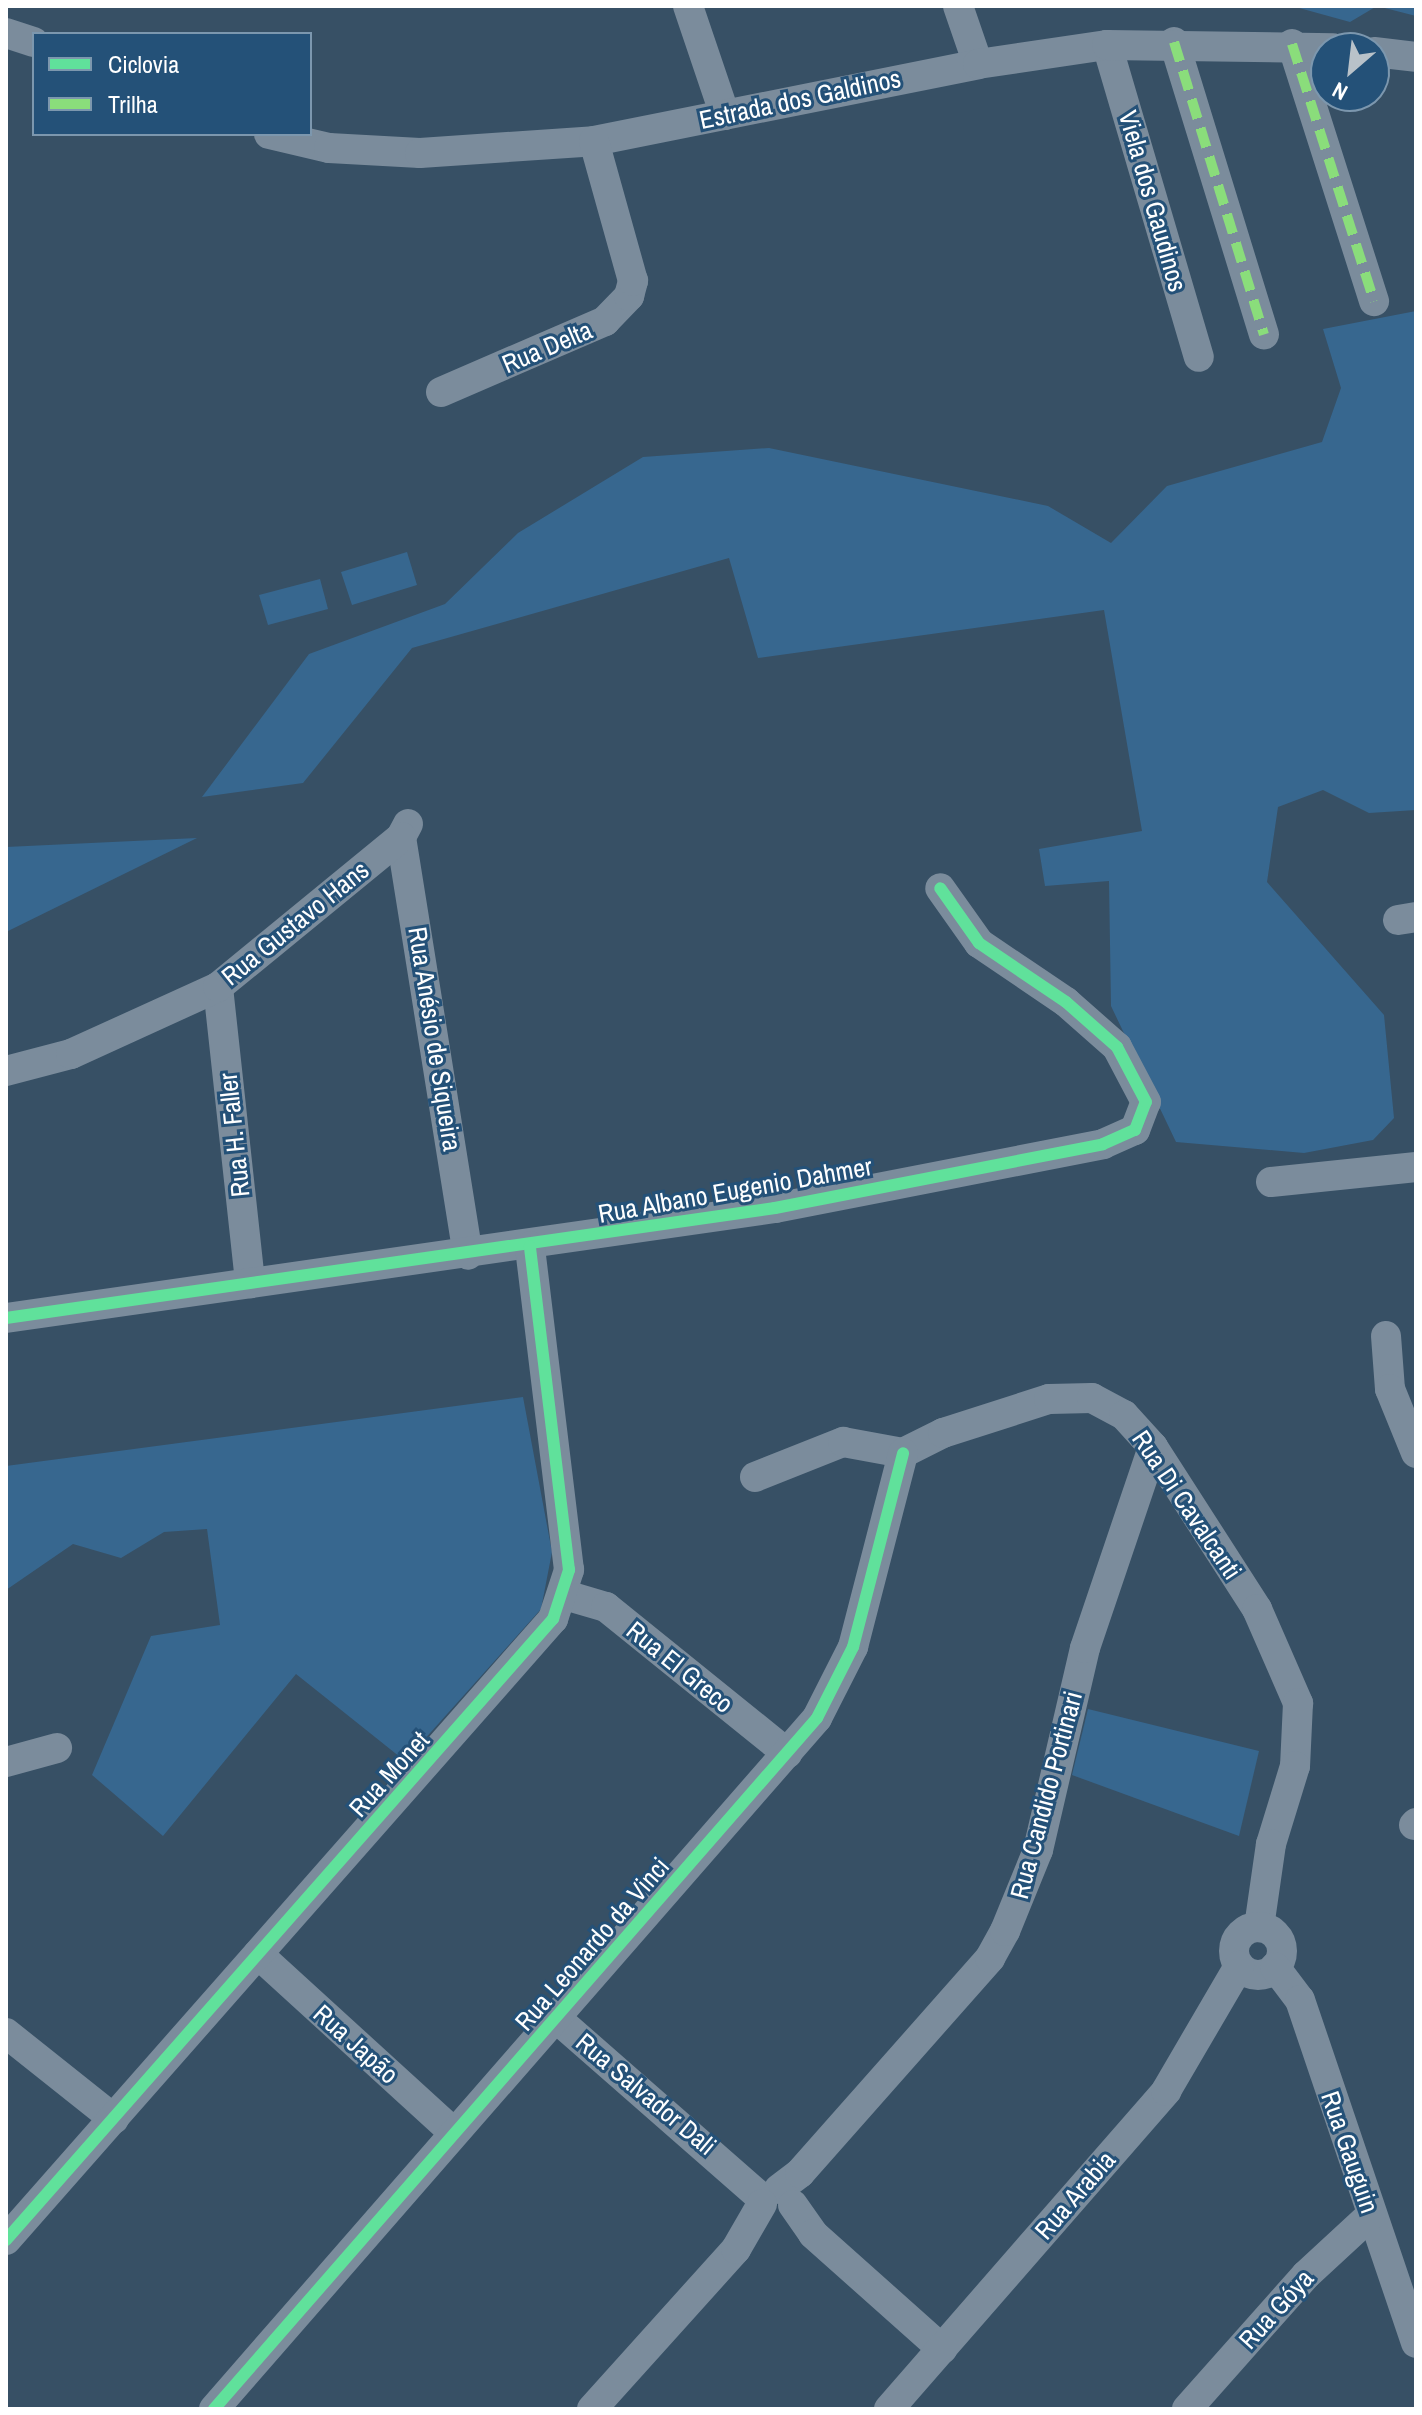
<!DOCTYPE html>
<html>
<head>
<meta charset="utf-8">
<style>
  body { margin:0 }
  #map { position:relative; width:1422px; height:2415px; overflow:hidden; background:#375065; font-family:"Archivo Narrow",sans-serif }
  div>[style] { position:absolute }
  .green>* { inset:0; background:#37678f }
  .minor>* { height:30px; margin:-15px; padding:0 15px; transform-origin:15px; border-radius:15px; background:#7b8c9c }
  .minor>.ring { margin:-15px; padding:0; box-sizing:content-box; background:none; border:30px solid #7b8c9c; border-radius:50% }
  .quiet>* { height:10px; margin-top:-5px; transform-origin:0; background:repeating-linear-gradient(90deg,#8add7b 0 20px,transparent 0 30px) }
  .cycleway>* { height:12px; margin:-6px; padding:0 6px; transform-origin:6px; border-radius:6px; background:#60e19b }
  span { translate:-50% -50%; white-space:nowrap; text-align:center; line-height:1.15; -webkit-text-stroke:6px #245178; paint-order:stroke }
  .street-label { font-size:26px; color:#fff }
  .frame { position:absolute; inset:0; border:8px solid #fff; pointer-events:none }
  .legend { position:absolute; left:32px; top:32px; width:280px; height:104px; box-sizing:border-box; background:#245178; border:2px solid #7c97ae; margin:0; padding:10px 14px; list-style:none; font-size:24px; color:#fff }
  .legend li { display:flex; align-items:center; gap:16px; height:40px }
  .legend b { width:40px; border:2px solid #7c97ae }
  .north { position:absolute; left:1310px; top:32px; width:80px; height:80px; box-sizing:border-box; background:#245178; border:2px solid #7c97ae; border-radius:50%; rotate:208deg; font-size:22px; font-weight:700; line-height:32px; text-align:center; color:#fff }
  .north::after { content:''; display:block; margin:auto; width:28px; height:36px; background:#b9c2c9; clip-path:polygon(50% 0,100% 100%,50% 72%,0 100%) }
</style>
</head>
<body>
<div id="map">
  <div class="green">
    <i style="clip-path:polygon(1292px 6px,1416px 6px,1416px 16px,1377px 6px,1350px 22px)"></i>
    <i style="clip-path:polygon(1416px 311px,1416px 810px,1369px 813px,1323px 790px,1278px 807px,1267px 882px,1384px 1015px,1394px 1118px,1373px 1140px,1304px 1153px,1176px 1142px,1111px 1006px,1109px 881px,1045px 886px,1039px 849px,1142px 831px,1104px 610px,758px 658px,729px 558px,412px 648px,303px 783px,202px 797px,309px 654px,445px 604px,518px 533px,643px 457px,769px 448px,1048px 506px,1111px 543px,1167px 486px,1322px 442px,1341px 388px,1323px 329px)"></i>
    <i style="clip-path:polygon(407px 552px,417px 585px,352px 605px,341px 572px)"></i>
    <i style="clip-path:polygon(320px 579px,328px 609px,268px 625px,259px 595px)"></i>
    <i style="clip-path:polygon(197px 838px,6px 932px,6px 847px)"></i>
    <i style="clip-path:polygon(523px 1397px,552px 1552px,541px 1609px,405px 1761px,296px 1674px,163px 1836px,92px 1775px,151px 1636px,220px 1625px,207px 1529px,164px 1532px,121px 1558px,73px 1544px,6px 1590px,6px 1466px)"></i>
    <i style="clip-path:polygon(1088px 1709px,1259px 1751px,1239px 1836px,1072px 1775px)"></i>
  </div>
  <div class="minor">
    <i style="left:688px;top:6px;width:115px;rotate:71.3deg"></i>
    <i style="left:958px;top:6px;width:61px;rotate:71deg"></i>
    <i style="left:6px;top:33px;width:29px;rotate:18deg"></i>
    <i style="left:1174px;top:42px;width:306px;rotate:72.9deg"></i>
    <i style="left:1292px;top:44px;width:270px;rotate:72.3deg"></i>
    <i style="left:1107px;top:45px;width:325px;rotate:73.6deg"></i>
    <i style="left:1374px;top:52px;width:42px;rotate:6.8deg"></i>
    <i style="left:269px;top:134px;width:62px;rotate:13.1deg"></i>
    <i style="left:329px;top:148px;width:91px;rotate:3.1deg"></i>
    <i style="left:420px;top:153px;width:174px;rotate:-3.9deg"></i>
    <i style="left:594px;top:141px;width:392px;rotate:-11.3deg"></i>
    <i style="left:978px;top:64px;width:130px;rotate:-8.4deg"></i>
    <i style="left:1107px;top:45px;width:226px;rotate:0.8deg"></i>
    <i style="left:441px;top:392px;width:179px;rotate:-23.4deg"></i>
    <i style="left:605px;top:321px;width:35px;rotate:-46deg"></i>
    <i style="left:629px;top:296px;width:16px;rotate:-75deg"></i>
    <i style="left:633px;top:281px;width:145px;rotate:-105.6deg"></i>
    <i style="left:408px;top:824px;width:15px;rotate:118deg"></i>
    <i style="left:401px;top:837px;width:423px;rotate:80.9deg"></i>
    <i style="left:1398px;top:920px;width:18px;rotate:-9deg"></i>
    <i style="left:218px;top:987px;width:298px;rotate:83.8deg"></i>
    <i style="left:6px;top:1071px;width:67px;rotate:-14.7deg"></i>
    <i style="left:71px;top:1054px;width:162px;rotate:-24.5deg"></i>
    <i style="left:218px;top:987px;width:237px;rotate:-39.3deg"></i>
    <i style="left:1271px;top:1182px;width:146px;rotate:-5.9deg"></i>
    <i style="left:6px;top:1318px;width:777px;rotate:-8.14deg"></i>
    <i style="left:775px;top:1208px;width:334px;rotate:-11deg"></i>
    <i style="left:1103px;top:1144px;width:35px;rotate:-24deg"></i>
    <i style="left:1135px;top:1130px;width:30px;rotate:-69deg"></i>
    <i style="left:1146px;top:1102px;width:62px;rotate:-117.8deg"></i>
    <i style="left:1117px;top:1047px;width:68px;rotate:-138.6deg"></i>
    <i style="left:1066px;top:1002px;width:105px;rotate:-145.9deg"></i>
    <i style="left:979px;top:943px;width:67px;rotate:-125.3deg"></i>
    <i style="left:1386px;top:1336px;width:53px;rotate:85.7deg"></i>
    <i style="left:1390px;top:1389px;width:69px;rotate:67.9deg"></i>
    <i style="left:755px;top:1477px;width:95px;rotate:-21.7deg"></i>
    <i style="left:843px;top:1442px;width:61px;rotate:10.4deg"></i>
    <i style="left:903px;top:1453px;width:45px;rotate:-26.6deg"></i>
    <i style="left:943px;top:1433px;width:111px;rotate:-17.8deg"></i>
    <i style="left:1049px;top:1399px;width:43px;rotate:-1.3deg"></i>
    <i style="left:1092px;top:1398px;width:36px;rotate:28deg"></i>
    <i style="left:1124px;top:1415px;width:43px;rotate:47.8deg"></i>
    <i style="left:1153px;top:1447px;width:193px;rotate:57.3deg"></i>
    <i style="left:1257px;top:1609px;width:103px;rotate:66.4deg"></i>
    <i style="left:1298px;top:1703px;width:63px;rotate:92.7deg"></i>
    <i style="left:1295px;top:1766px;width:82px;rotate:107.1deg"></i>
    <i style="left:1271px;top:1844px;width:84px;rotate:98.2deg"></i>
    <i style="left:565px;top:1595px;width:43px;rotate:16.3deg"></i>
    <i style="left:606px;top:1607px;width:233px;rotate:38.9deg"></i>
    <i style="left:6px;top:1762px;width:53px;rotate:-15.4deg"></i>
    <i style="left:1414px;top:1825px;width:3px;rotate:-45deg"></i>
    <i class="ring" style="left:1234px;top:1927px;width:18px;height:18px"></i>
    <i style="left:258px;top:1954px;width:265px;rotate:42.4deg"></i>
    <i style="left:1275px;top:1967px;width:41px;rotate:52.9deg"></i>
    <i style="left:1300px;top:2000px;width:362px;rotate:71.3deg"></i>
    <i style="left:556px;top:2018px;width:275px;rotate:41.2deg"></i>
    <i style="left:6px;top:2033px;width:138px;rotate:38.5deg"></i>
    <i style="left:779px;top:2189px;width:26px;rotate:-37deg"></i>
    <i style="left:800px;top:2173px;width:287px;rotate:-48.5deg"></i>
    <i style="left:990px;top:1958px;width:31px;rotate:-61deg"></i>
    <i style="left:1005px;top:1931px;width:87px;rotate:-67.8deg"></i>
    <i style="left:1038px;top:1850px;width:207px;rotate:-76.9deg"></i>
    <i style="left:1085px;top:1648px;width:212px;rotate:-71.3deg"></i>
    <i style="left:793px;top:2205px;width:35px;rotate:55deg"></i>
    <i style="left:813px;top:2234px;width:173px;rotate:41.7deg"></i>
    <i style="left:6px;top:2240px;width:828px;rotate:-48.63deg"></i>
    <i style="left:553px;top:1619px;width:52px;rotate:-71.9deg"></i>
    <i style="left:569px;top:1570px;width:326px;rotate:-96.9deg"></i>
    <i style="left:214px;top:2409px;width:917px;rotate:-48.89deg"></i>
    <i style="left:817px;top:1718px;width:80px;rotate:-63.1deg"></i>
    <i style="left:853px;top:1647px;width:200px;rotate:-75.5deg"></i>
    <i style="left:592px;top:2409px;width:215px;rotate:-48deg"></i>
    <i style="left:736px;top:2249px;width:52px;rotate:-60deg"></i>
    <i style="left:889px;top:2409px;width:422px;rotate:-48.9deg"></i>
    <i style="left:1166px;top:2091px;width:145px;rotate:-59.7deg"></i>
    <i style="left:1187px;top:2409px;width:179px;rotate:-48.4deg"></i>
    <i style="left:1306px;top:2275px;width:88px;rotate:-42.7deg"></i>
  </div>
  <div class="quiet">
    <i style="left:1174px;top:42px;width:306px;rotate:72.9deg"></i>
    <i style="left:1292px;top:44px;width:270px;rotate:72.3deg"></i>
  </div>
  <div class="cycleway">
    <i style="left:6px;top:1318px;width:777px;rotate:-8.14deg"></i>
    <i style="left:775px;top:1208px;width:334px;rotate:-11deg"></i>
    <i style="left:1103px;top:1144px;width:35px;rotate:-24deg"></i>
    <i style="left:1135px;top:1130px;width:30px;rotate:-69deg"></i>
    <i style="left:1146px;top:1102px;width:62px;rotate:-117.8deg"></i>
    <i style="left:1117px;top:1047px;width:68px;rotate:-138.6deg"></i>
    <i style="left:1066px;top:1002px;width:105px;rotate:-145.9deg"></i>
    <i style="left:979px;top:943px;width:67px;rotate:-125.3deg"></i>
    <i style="left:6px;top:2240px;width:828px;rotate:-48.63deg"></i>
    <i style="left:553px;top:1619px;width:52px;rotate:-71.9deg"></i>
    <i style="left:569px;top:1570px;width:326px;rotate:-96.9deg"></i>
    <i style="left:214px;top:2409px;width:917px;rotate:-48.89deg"></i>
    <i style="left:817px;top:1718px;width:80px;rotate:-63.1deg"></i>
    <i style="left:853px;top:1647px;width:200px;rotate:-75.5deg"></i>
  </div>
  <div class="street-label">
    <span style="left:800px;top:99px;rotate:-12deg">Estrada dos Galdinos</span>
    <span style="left:1153px;top:201px;rotate:74deg">Viela dos Gaudinos</span>
    <span style="left:547px;top:347px;rotate:-23deg">Rua Delta</span>
    <span style="left:295px;top:923px;rotate:-39deg">Rua Gustavo Hans</span>
    <span style="left:435px;top:1039px;rotate:81deg">Rua Anésio de Siqueira</span>
    <span style="left:234px;top:1135px;rotate:-96deg">Rua H. Faller</span>
    <span style="left:735px;top:1190px;rotate:-10deg">Rua Albano Eugenio Dahmer</span>
    <span style="left:1187px;top:1505px;rotate:56deg">Rua Di Cavalcanti</span>
    <span style="left:680px;top:1667px;rotate:39deg">Rua El Greco</span>
    <span style="left:389px;top:1774px;rotate:-48deg">Rua Monet</span>
    <span style="left:1046px;top:1795px;rotate:-75deg">Rua Candido Portinari</span>
    <span style="left:592px;top:1944px;rotate:-49deg">Rua Leonardo da Vinci</span>
    <span style="left:356px;top:2044px;rotate:42deg">Rua Japão</span>
    <span style="left:646px;top:2094px;rotate:40deg">Rua Salvador Dali</span>
    <span style="left:1350px;top:2152px;rotate:71deg">Rua Gauguin</span>
    <span style="left:1075px;top:2195px;rotate:-49deg">Rua Arabia</span>
    <span style="left:1276px;top:2309px;rotate:-48deg">Rua Góya</span>
  </div>
  <div class="frame"></div>
  <ul class="legend">
  <li><b style="height:10px;background:#60e19b"></b>Ciclovia</li>
  <li><b style="height:10px;background:#8add7b"></b>Trilha</li>
  </ul>
  <div class="north">N</div>
</div>
</body>
</html>
